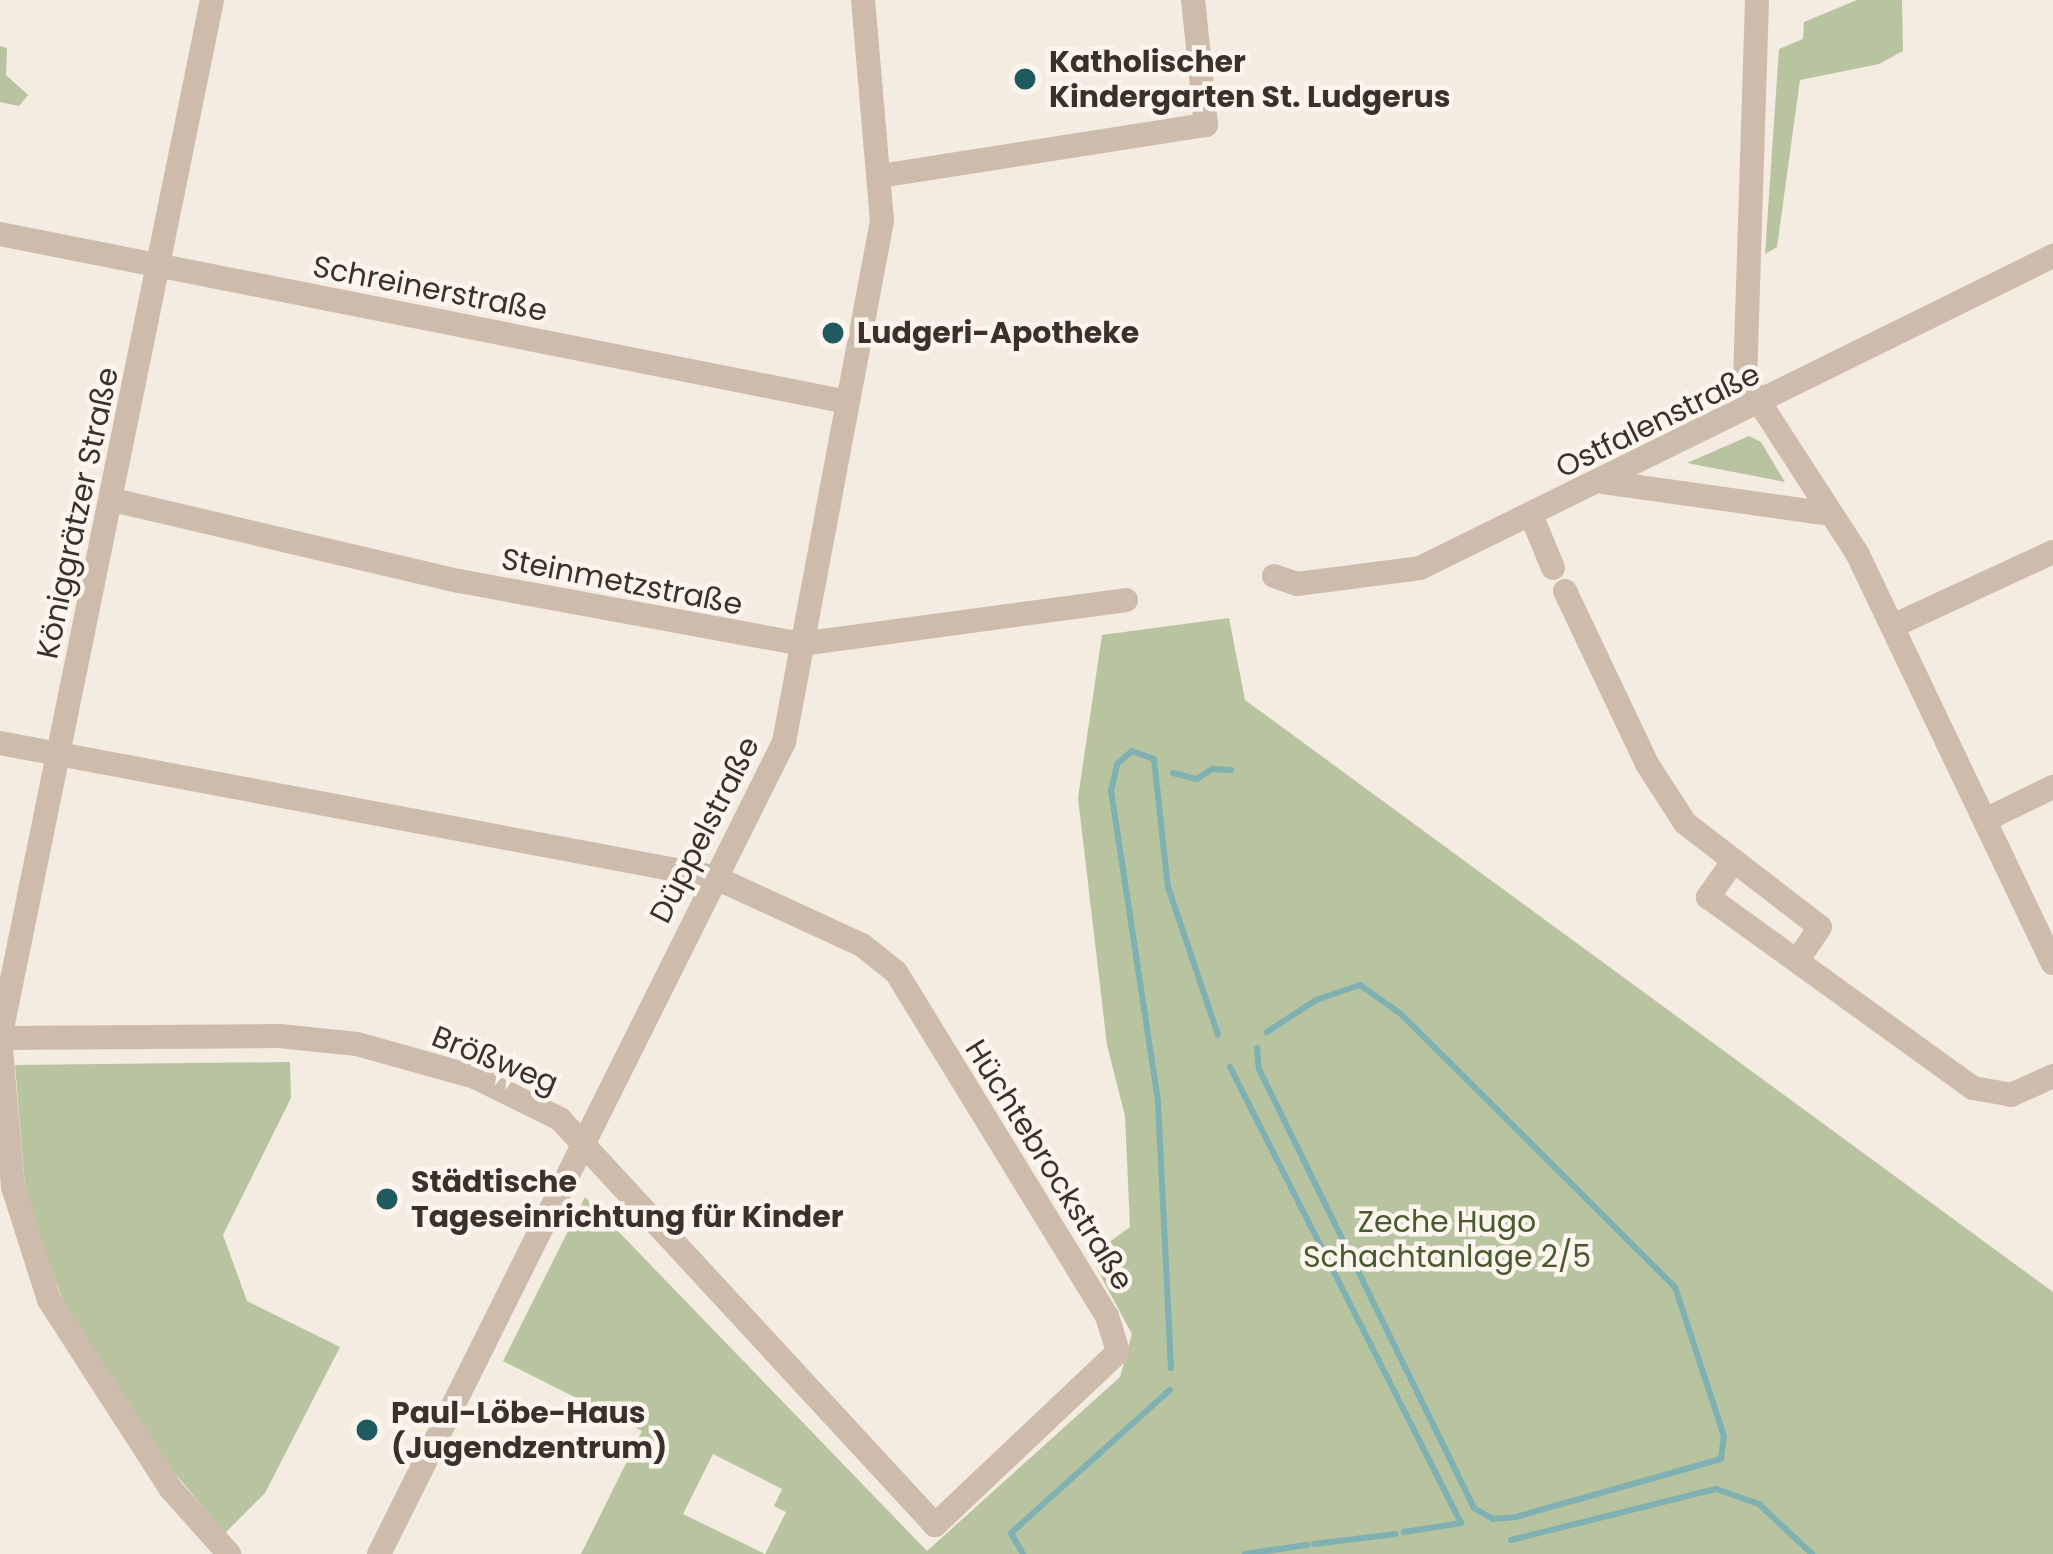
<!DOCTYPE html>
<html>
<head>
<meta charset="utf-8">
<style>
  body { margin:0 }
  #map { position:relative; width:2053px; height:1554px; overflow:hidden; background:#f4ebe1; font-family:Poppins,sans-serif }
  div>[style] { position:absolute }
  .green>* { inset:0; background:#b8c4a0 }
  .stream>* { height:6px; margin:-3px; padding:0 3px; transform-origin:3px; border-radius:3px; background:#7fb0b2 }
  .minor>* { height:24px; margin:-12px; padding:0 12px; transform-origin:12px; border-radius:12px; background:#cdbbac }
  .dots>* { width:33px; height:33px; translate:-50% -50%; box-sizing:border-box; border:6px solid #fbf5ee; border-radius:50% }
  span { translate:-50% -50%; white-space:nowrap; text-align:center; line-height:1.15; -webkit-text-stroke:9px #fbf5ee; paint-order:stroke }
  .poi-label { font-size:30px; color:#3b302b; font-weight:700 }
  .left { translate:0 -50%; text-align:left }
  .street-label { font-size:30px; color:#3b302b }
  .park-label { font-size:30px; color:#4a5a2e }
</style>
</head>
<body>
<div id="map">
  <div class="green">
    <i style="clip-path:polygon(1857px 0,1902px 0,1903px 51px,1879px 64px,1800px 80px,1777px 247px,1765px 254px,1779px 49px,1803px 39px,1804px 22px)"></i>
    <i style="clip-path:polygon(0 46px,7px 48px,6px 75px,28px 95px,19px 106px,0 102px)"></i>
    <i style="clip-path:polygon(1749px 436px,1761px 442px,1785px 482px,1687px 463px)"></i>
    <i style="clip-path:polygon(evenodd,1229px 618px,1245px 700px,2053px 1292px,2053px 1554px,581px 1554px,642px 1431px,503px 1361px,585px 1197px,927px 1551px,1120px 1377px,1132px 1334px,1090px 1256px,1130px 1227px,1125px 1116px,1107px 1045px,1078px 798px,1102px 635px,1229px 618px,713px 1454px,782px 1489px,774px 1506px,786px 1512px,765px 1554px,683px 1514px,713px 1454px)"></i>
    <i style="clip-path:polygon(290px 1062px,291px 1098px,223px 1235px,247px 1301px,340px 1347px,265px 1493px,225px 1533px,172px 1470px,65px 1307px,26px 1197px,15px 1065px)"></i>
  </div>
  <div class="stream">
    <i style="left:1173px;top:773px;width:25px;rotate:14deg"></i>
    <i style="left:1197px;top:779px;width:18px;rotate:-34deg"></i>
    <i style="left:1212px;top:769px;width:19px;rotate:3deg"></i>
    <i style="left:1257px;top:1048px;width:21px;rotate:85deg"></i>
    <i style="left:1259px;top:1069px;width:489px;rotate:63.9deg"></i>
    <i style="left:1474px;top:1508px;width:22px;rotate:30deg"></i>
    <i style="left:1493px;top:1519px;width:23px;rotate:-5deg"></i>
    <i style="left:1516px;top:1517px;width:213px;rotate:-15.8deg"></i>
    <i style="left:1721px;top:1459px;width:23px;rotate:-83deg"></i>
    <i style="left:1724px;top:1436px;width:157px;rotate:-108.2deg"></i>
    <i style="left:1675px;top:1287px;width:387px;rotate:-135.1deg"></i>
    <i style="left:1401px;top:1014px;width:50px;rotate:-144.7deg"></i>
    <i style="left:1360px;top:985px;width:46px;rotate:161.2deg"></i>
    <i style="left:1316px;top:1000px;width:59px;rotate:146.9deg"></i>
    <i style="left:1230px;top:1067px;width:511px;rotate:63.13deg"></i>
    <i style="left:1461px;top:1523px;width:58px;rotate:171deg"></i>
    <i style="left:1171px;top:1368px;width:267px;rotate:-92.8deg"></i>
    <i style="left:1158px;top:1101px;width:314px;rotate:-98.6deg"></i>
    <i style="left:1111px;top:791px;width:28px;rotate:-77deg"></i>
    <i style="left:1117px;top:764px;width:20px;rotate:-41deg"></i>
    <i style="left:1132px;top:751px;width:23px;rotate:20deg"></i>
    <i style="left:1154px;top:759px;width:129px;rotate:83.8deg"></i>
    <i style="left:1168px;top:887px;width:156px;rotate:71.3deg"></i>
    <i style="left:1511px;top:1540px;width:211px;rotate:-14deg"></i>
    <i style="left:1716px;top:1489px;width:46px;rotate:19.2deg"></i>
    <i style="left:1759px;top:1504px;width:73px;rotate:43.3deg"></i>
    <i style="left:1314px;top:1544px;width:82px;rotate:-7deg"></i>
    <i style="left:1023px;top:1554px;width:24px;rotate:-120deg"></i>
    <i style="left:1011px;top:1533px;width:214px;rotate:-42deg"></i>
    <i style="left:1245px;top:1554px;width:63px;rotate:-8.3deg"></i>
  </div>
  <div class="minor">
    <i style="left:212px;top:0;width:1059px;rotate:101.54deg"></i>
    <i style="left:0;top:1038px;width:150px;rotate:85deg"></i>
    <i style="left:13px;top:1187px;width:119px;rotate:72.3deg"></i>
    <i style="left:49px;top:1300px;width:224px;rotate:57.2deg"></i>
    <i style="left:170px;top:1488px;width:89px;rotate:48.2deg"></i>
    <i style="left:1757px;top:0;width:380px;rotate:91.8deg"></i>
    <i style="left:1745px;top:380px;width:208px;rotate:57.1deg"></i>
    <i style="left:1858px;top:555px;width:452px;rotate:64.5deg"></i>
    <i style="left:880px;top:176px;width:330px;rotate:-8.9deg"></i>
    <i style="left:1206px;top:125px;width:126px;rotate:-95.9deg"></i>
    <i style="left:0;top:234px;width:864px;rotate:11.21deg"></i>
    <i style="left:1603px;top:482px;width:230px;rotate:8deg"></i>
    <i style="left:113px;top:500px;width:355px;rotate:13.2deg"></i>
    <i style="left:459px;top:581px;width:348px;rotate:10.4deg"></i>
    <i style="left:801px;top:644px;width:328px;rotate:-7.7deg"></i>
    <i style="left:1532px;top:517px;width:55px;rotate:67.6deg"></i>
    <i style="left:1274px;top:576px;width:24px;rotate:19deg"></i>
    <i style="left:1297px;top:584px;width:124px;rotate:-7.4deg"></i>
    <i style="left:1420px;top:568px;width:706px;rotate:-26.24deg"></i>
    <i style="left:1565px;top:591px;width:191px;rotate:64.6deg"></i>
    <i style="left:1647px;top:764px;width:70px;rotate:57.2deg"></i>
    <i style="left:1685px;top:823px;width:170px;rotate:37.6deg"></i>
    <i style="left:1820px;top:927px;width:41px;rotate:124.1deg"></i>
    <i style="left:1895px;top:625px;width:174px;rotate:-24.8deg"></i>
    <i style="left:0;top:743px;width:726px;rotate:10.63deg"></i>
    <i style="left:714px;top:877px;width:163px;rotate:24.7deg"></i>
    <i style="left:862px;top:945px;width:43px;rotate:38.5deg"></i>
    <i style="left:896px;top:972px;width:404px;rotate:58.5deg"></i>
    <i style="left:1107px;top:1316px;width:38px;rotate:73deg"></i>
    <i style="left:1118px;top:1352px;width:252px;rotate:136.6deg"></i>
    <i style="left:935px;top:1525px;width:553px;rotate:-132.73deg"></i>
    <i style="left:560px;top:1119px;width:95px;rotate:-153.7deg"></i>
    <i style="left:475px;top:1077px;width:123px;rotate:-164.4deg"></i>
    <i style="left:357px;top:1044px;width:78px;rotate:-174.1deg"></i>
    <i style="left:279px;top:1036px;width:279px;rotate:179.6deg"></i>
    <i style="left:1987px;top:819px;width:73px;rotate:-25.9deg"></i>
    <i style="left:1732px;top:863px;width:42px;rotate:125.2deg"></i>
    <i style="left:1708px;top:897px;width:327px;rotate:35.8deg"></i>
    <i style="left:1973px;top:1088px;width:39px;rotate:10deg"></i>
    <i style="left:2011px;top:1095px;width:46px;rotate:-24.3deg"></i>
    <i style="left:379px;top:1554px;width:907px;rotate:-63.49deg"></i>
    <i style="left:784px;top:742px;width:530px;rotate:-79.35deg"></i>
    <i style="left:882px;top:221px;width:222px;rotate:-94.9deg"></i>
  </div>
  <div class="dots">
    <i style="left:1025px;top:79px;background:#1f5a5e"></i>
    <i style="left:833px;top:333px;background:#1f5a5e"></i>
    <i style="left:387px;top:1199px;background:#1f5a5e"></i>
    <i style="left:367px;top:1430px;background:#1f5a5e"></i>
  </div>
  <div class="poi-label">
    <span class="left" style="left:1049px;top:79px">Katholischer<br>Kindergarten St. Ludgerus</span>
    <span class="left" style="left:857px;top:333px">Ludgeri-Apotheke</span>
    <span class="left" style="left:411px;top:1199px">Städtische<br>Tageseinrichtung für Kinder</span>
    <span class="left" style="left:391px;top:1430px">Paul-Löbe-Haus<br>(Jugendzentrum)</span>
  </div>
  <div class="street-label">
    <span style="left:430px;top:289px;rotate:11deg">Schreinerstraße</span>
    <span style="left:1658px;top:421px;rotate:-26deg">Ostfalenstraße</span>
    <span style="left:78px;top:513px;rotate:-78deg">Königgrätzer Straße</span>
    <span style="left:622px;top:582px;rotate:11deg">Steinmetzstraße</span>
    <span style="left:705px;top:830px;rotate:-63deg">Düppelstraße</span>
    <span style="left:495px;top:1060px;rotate:22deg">Brößweg</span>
    <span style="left:1049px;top:1165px;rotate:58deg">Hüchtebrockstraße</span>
  </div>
  <div class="park-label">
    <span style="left:1447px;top:1239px">Zeche Hugo<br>Schachtanlage 2/5</span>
  </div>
</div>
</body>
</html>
